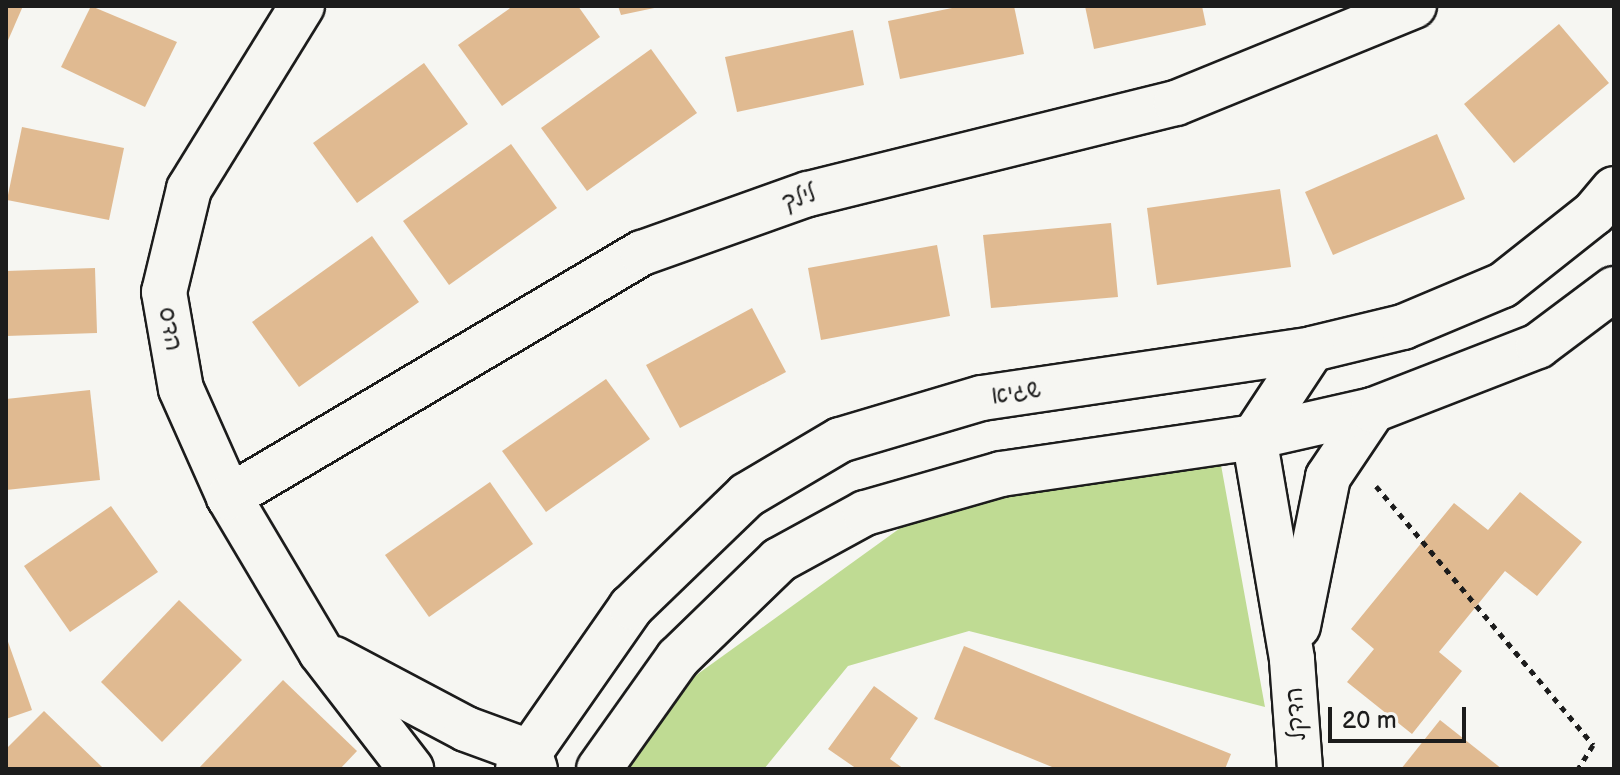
<!DOCTYPE html>
<html>
<head>
<meta charset="utf-8">
<style>
  body { margin:0 }
  #map { position:relative; width:1620px; height:775px; overflow:hidden; background:#f6f6f2; font-family:"Balsamiq Sans","Playpen Sans Hebrew",sans-serif }
  div>[style] { position:absolute }
  .green>* { inset:0; background:#bfdb93 }
  .building>* { inset:0; background:#e0ba91 }
  .path>* { height:5px; margin-top:-2.5px; transform-origin:0; background:repeating-linear-gradient(90deg,#1c1c1c 0 6px,transparent 0 12px) }
  .roads { filter:drop-shadow(2px 0 #1c1c1c) drop-shadow(-2px 0 #1c1c1c) drop-shadow(0 2px #1c1c1c) drop-shadow(0 -2px #1c1c1c) }
  .minor>* { height:44px; margin:-22px; padding:0 22px; transform-origin:22px; border-radius:22px; background:#f6f6f2 }
  span { translate:-50% -50%; white-space:nowrap; text-align:center; line-height:1.15; -webkit-text-stroke:6px #f6f6f2; paint-order:stroke }
  .street-label { font-size:24px; color:#1c1c1c }
  .frame { position:absolute; inset:0; border:8px solid #1c1c1c; pointer-events:none }
  .scale { position:absolute; left:1328px; top:707px; width:138px; height:36px; box-sizing:border-box; border:4px solid #1c1c1c; border-top:0; padding-left:10px; font-size:24px; line-height:28px; white-space:nowrap; color:#1c1c1c; -webkit-text-stroke:6px #f6f6f2; paint-order:stroke }
</style>
</head>
<body>
<div id="map">
  <div class="green">
    <i style="clip-path:polygon(1221px 465px,1265px 707px,969px 631px,848px 666px,764px 769px,624px 769px,670px 694px,946px 495px)"></i>
  </div>
  <div class="building">
    <i style="clip-path:polygon(6px 6px,23px 6px,6px 45px)"></i>
    <i style="clip-path:polygon(91px 6px,177px 42px,145px 107px,61px 67px)"></i>
    <i style="clip-path:polygon(513px 6px,578px 6px,600px 37px,502px 106px,458px 45px)"></i>
    <i style="clip-path:polygon(618px 6px,659px 6px,659px 7px,621px 15px)"></i>
    <i style="clip-path:polygon(962px 6px,1014px 6px,1024px 54px,900px 79px,888px 21px)"></i>
    <i style="clip-path:polygon(1085px 6px,1202px 6px,1206px 25px,1094px 49px)"></i>
    <i style="clip-path:polygon(1559px 24px,1609px 83px,1514px 163px,1464px 104px)"></i>
    <i style="clip-path:polygon(853px 30px,864px 85px,737px 112px,725px 57px)"></i>
    <i style="clip-path:polygon(651px 49px,697px 113px,587px 191px,541px 128px)"></i>
    <i style="clip-path:polygon(424px 63px,468px 124px,357px 203px,313px 143px)"></i>
    <i style="clip-path:polygon(22px 127px,124px 148px,109px 220px,7px 200px)"></i>
    <i style="clip-path:polygon(1437px 134px,1465px 199px,1333px 255px,1305px 192px)"></i>
    <i style="clip-path:polygon(511px 144px,557px 208px,449px 285px,403px 221px)"></i>
    <i style="clip-path:polygon(1280px 189px,1291px 267px,1157px 285px,1147px 208px)"></i>
    <i style="clip-path:polygon(1111px 223px,1118px 297px,991px 308px,983px 235px)"></i>
    <i style="clip-path:polygon(372px 236px,419px 302px,299px 387px,252px 322px)"></i>
    <i style="clip-path:polygon(937px 245px,950px 316px,821px 340px,808px 268px)"></i>
    <i style="clip-path:polygon(95px 268px,97px 333px,6px 336px,6px 271px)"></i>
    <i style="clip-path:polygon(752px 308px,786px 372px,680px 428px,646px 365px)"></i>
    <i style="clip-path:polygon(606px 379px,650px 439px,546px 512px,502px 451px)"></i>
    <i style="clip-path:polygon(90px 390px,100px 480px,6px 490px,6px 399px)"></i>
    <i style="clip-path:polygon(490px 482px,533px 544px,429px 617px,385px 555px)"></i>
    <i style="clip-path:polygon(1520px 492px,1582px 542px,1537px 596px,1505px 571px,1439px 652px,1462px 671px,1412px 734px,1347px 682px,1374px 649px,1351px 629px,1454px 503px,1488px 530px)"></i>
    <i style="clip-path:polygon(111px 506px,158px 572px,70px 632px,24px 566px)"></i>
    <i style="clip-path:polygon(179px 600px,242px 660px,162px 742px,101px 682px)"></i>
    <i style="clip-path:polygon(6px 636px,32px 710px,6px 719px)"></i>
    <i style="clip-path:polygon(964px 646px,1231px 754px,1225px 769px,1057px 769px,934px 719px)"></i>
    <i style="clip-path:polygon(283px 680px,357px 751px,340px 769px,198px 769px)"></i>
    <i style="clip-path:polygon(874px 686px,918px 718px,890px 759px,904px 769px,857px 769px,828px 749px)"></i>
    <i style="clip-path:polygon(44px 711px,102px 767px,101px 769px,6px 769px,6px 749px)"></i>
    <i style="clip-path:polygon(1440px 720px,1502px 769px,1401px 769px)"></i>
  </div>
  <div class="path">
    <i style="left:1376px;top:486px;width:338px;rotate:50deg"></i>
    <i style="left:1593px;top:745px;width:28px;rotate:122deg"></i>
  </div>
  <div class="roads">
    <div class="minor">
      <i style="left:302px;top:6px;width:215px;rotate:121.7deg"></i>
      <i style="left:189px;top:189px;width:106px;rotate:103.6deg"></i>
      <i style="left:164px;top:292px;width:98px;rotate:80.1deg"></i>
      <i style="left:181px;top:389px;width:118px;rotate:66deg"></i>
      <i style="left:229px;top:497px;width:180px;rotate:59.3deg"></i>
      <i style="left:321px;top:652px;width:148px;rotate:52.4deg"></i>
      <i style="left:229px;top:497px;width:480px;rotate:-30.6deg"></i>
      <i style="left:642px;top:253px;width:176px;rotate:-19.6deg"></i>
      <i style="left:808px;top:194px;width:379px;rotate:-13.9deg"></i>
      <i style="left:1176px;top:103px;width:257px;rotate:-22.2deg"></i>
      <i style="left:1298px;top:626px;width:152px;rotate:-78.6deg"></i>
      <i style="left:1328px;top:477px;width:81px;rotate:-56.1deg"></i>
      <i style="left:334px;top:659px;width:149px;rotate:27.9deg"></i>
      <i style="left:466px;top:729px;width:67px;rotate:20.1deg"></i>
      <i style="left:529px;top:752px;width:18px;rotate:71deg"></i>
      <i style="left:518px;top:769px;width:198px;rotate:-55.1deg"></i>
      <i style="left:631px;top:607px;width:161px;rotate:-44deg"></i>
      <i style="left:747px;top:495px;width:108px;rotate:-30.6deg"></i>
      <i style="left:840px;top:440px;width:148px;rotate:-16.5deg"></i>
      <i style="left:982px;top:398px;width:334px;rotate:-8.4deg"></i>
      <i style="left:1312px;top:349px;width:94px;rotate:-13.6deg"></i>
      <i style="left:1403px;top:327px;width:108px;rotate:-22.8deg"></i>
      <i style="left:1503px;top:285px;width:116px;rotate:-38.4deg"></i>
      <i style="left:1594px;top:213px;width:31px;rotate:-50deg"></i>
      <i style="left:599px;top:769px;width:136px;rotate:-54.6deg"></i>
      <i style="left:678px;top:658px;width:141px;rotate:-44.1deg"></i>
      <i style="left:779px;top:560px;width:98px;rotate:-28.7deg"></i>
      <i style="left:865px;top:513px;width:141px;rotate:-16deg"></i>
      <i style="left:1001px;top:474px;width:256px;rotate:-8.3deg"></i>
      <i style="left:1254px;top:437px;width:122px;rotate:-12.8deg"></i>
      <i style="left:1373px;top:410px;width:177px;rotate:-21.2deg"></i>
      <i style="left:1538px;top:346px;width:95px;rotate:-36.9deg"></i>
      <i style="left:1300px;top:769px;width:110px;rotate:-94.2deg"></i>
      <i style="left:1292px;top:659px;width:225px;rotate:-99.7deg"></i>
      <i style="left:1254px;top:437px;width:105px;rotate:-56.6deg"></i>
    </div>
  </div>
  <div class="street-label">
    <span style="left:799px;top:198px;rotate:-18deg">לילך</span>
    <span style="left:170px;top:329px;rotate:80deg">הדס</span>
    <span style="left:1016px;top:393px;rotate:-9deg">שגיא</span>
    <span style="left:1296px;top:714px;rotate:-94deg">הדקל</span>
  </div>
  <div class="frame"></div>
  <div class="scale">20 m</div>
</div>
</body>
</html>
